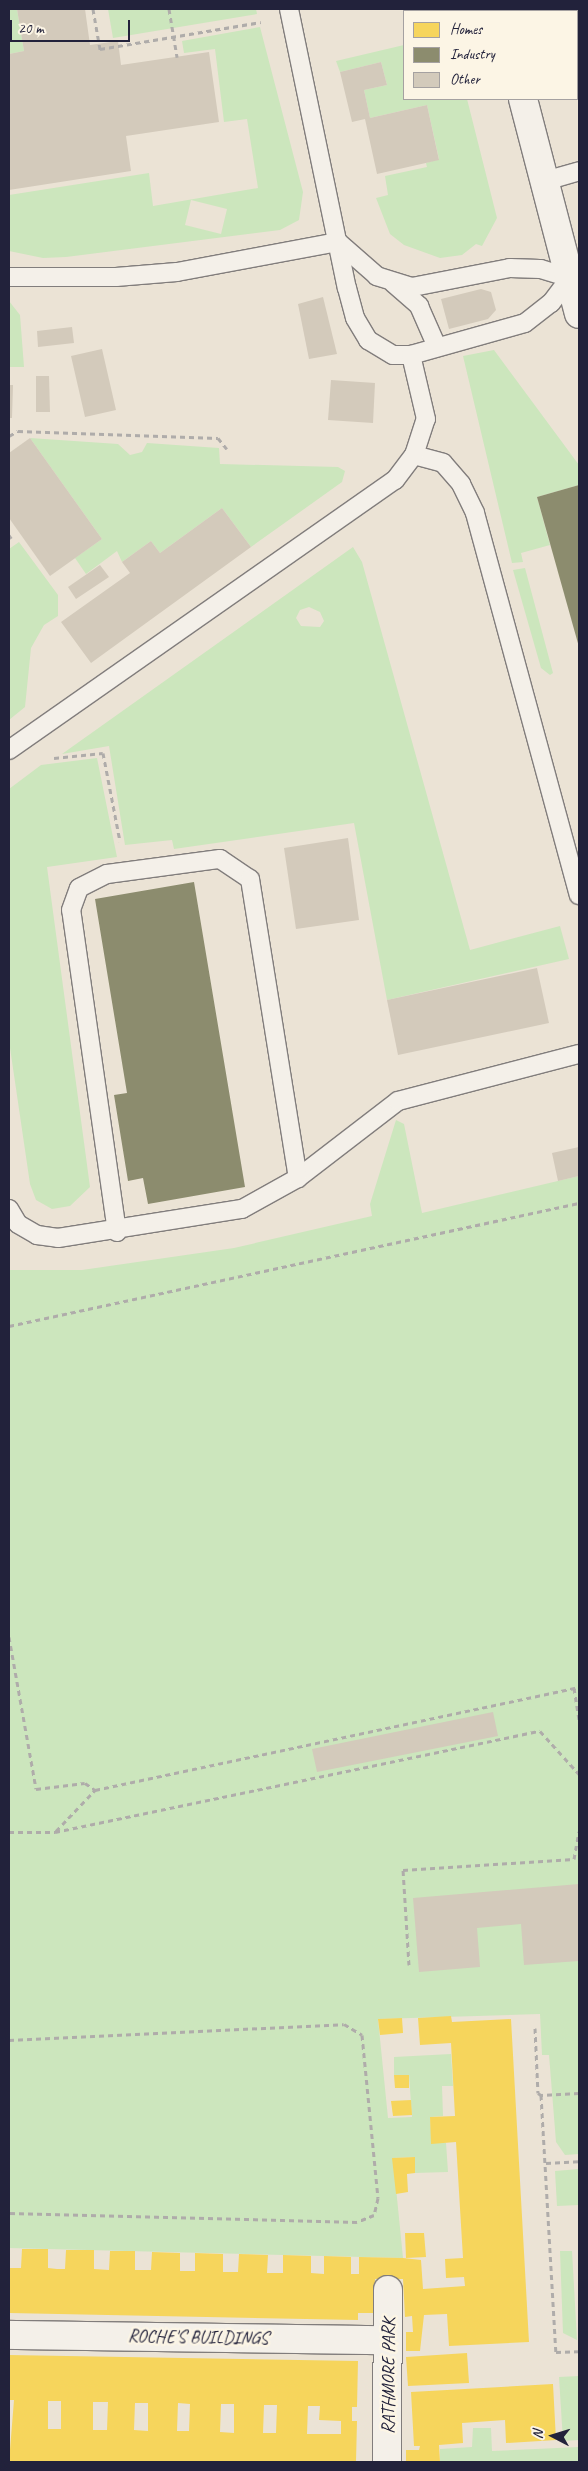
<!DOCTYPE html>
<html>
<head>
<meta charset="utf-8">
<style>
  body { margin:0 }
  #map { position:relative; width:588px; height:2471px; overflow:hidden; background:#ebe3d5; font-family:Caveat,sans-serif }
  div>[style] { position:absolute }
  .green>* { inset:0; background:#cce6bd }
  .homes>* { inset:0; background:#f6d55c }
  .industry>* { inset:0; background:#8c8c6e }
  .building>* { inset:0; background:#d3cabb }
  .path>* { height:3px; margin-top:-1.5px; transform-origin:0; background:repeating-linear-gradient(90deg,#afacaa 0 5px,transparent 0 9px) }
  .roads { filter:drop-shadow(1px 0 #817d7c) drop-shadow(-1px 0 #817d7c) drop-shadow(0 1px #817d7c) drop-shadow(0 -1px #817d7c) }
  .service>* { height:18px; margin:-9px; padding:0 9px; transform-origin:9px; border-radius:9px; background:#f4f0e9 }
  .minor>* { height:28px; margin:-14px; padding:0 14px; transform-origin:14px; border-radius:14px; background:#f4f0e9 }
  .tertiary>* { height:28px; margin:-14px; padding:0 14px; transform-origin:14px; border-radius:14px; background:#f4f0e9 }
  span { translate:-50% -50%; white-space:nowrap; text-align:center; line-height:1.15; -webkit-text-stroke:5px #fcf5e5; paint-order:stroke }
  .street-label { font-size:18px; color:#22223b }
  .frame { position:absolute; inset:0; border:10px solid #22223b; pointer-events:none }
  .legend { position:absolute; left:403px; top:10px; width:175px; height:90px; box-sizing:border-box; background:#fcf5e5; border:1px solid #a5a1a1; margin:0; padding:6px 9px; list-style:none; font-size:15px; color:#22223b }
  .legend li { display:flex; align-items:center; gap:10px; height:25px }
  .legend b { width:25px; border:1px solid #a5a1a1 }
  .north { position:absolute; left:528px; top:2411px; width:50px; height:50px; -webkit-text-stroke:4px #fcf5e5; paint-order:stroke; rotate:275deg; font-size:14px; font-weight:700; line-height:20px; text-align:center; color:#22223b }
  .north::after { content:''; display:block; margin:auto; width:18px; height:22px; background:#22223b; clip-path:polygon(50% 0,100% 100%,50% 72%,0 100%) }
  .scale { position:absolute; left:10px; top:20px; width:120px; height:22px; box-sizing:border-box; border:2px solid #22223b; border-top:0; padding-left:6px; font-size:15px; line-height:18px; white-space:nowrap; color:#22223b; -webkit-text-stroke:4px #fcf5e5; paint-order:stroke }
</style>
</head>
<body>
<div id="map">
  <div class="green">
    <i style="clip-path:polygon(9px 9px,17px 9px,24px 51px,9px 54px)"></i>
    <i style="clip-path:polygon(108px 9px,256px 9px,257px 14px,113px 38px)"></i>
    <i style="clip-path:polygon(evenodd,260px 27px,303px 192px,299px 220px,280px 230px,66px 257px,43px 258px,9px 251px,9px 195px,149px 173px,153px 206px,258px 188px,247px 119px,224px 122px,215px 49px,184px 53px,182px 41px,260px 27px,191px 200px,227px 209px,221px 234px,185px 225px,191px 200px)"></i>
    <i style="clip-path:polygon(404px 45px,404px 99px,467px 99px,497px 218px,482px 246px,476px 244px,462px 255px,440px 258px,404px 245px,390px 234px,376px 198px,388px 195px,385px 176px,427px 167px,426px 163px,439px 159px,427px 105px,370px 118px,364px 90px,387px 85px,381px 62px,340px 72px,336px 61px)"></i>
    <i style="clip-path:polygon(9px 301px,20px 315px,24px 367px,9px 367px)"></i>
    <i style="clip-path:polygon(494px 350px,579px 465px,579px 485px,537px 497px,550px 545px,521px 553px,523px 562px,512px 563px,463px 356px)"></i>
    <i style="clip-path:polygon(30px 438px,118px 444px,130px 455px,142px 452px,147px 443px,219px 448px,220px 464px,338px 467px,345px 471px,342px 482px,251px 547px,222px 508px,160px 553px,151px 541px,122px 562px,117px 551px,86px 574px,75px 558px,102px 539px)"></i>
    <i style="clip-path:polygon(19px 542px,58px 595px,58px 616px,44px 625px,31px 648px,25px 707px,9px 720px,9px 549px)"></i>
    <i style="clip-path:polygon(evenodd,353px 547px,362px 562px,470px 950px,560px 926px,569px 959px,387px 1000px,354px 823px,174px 849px,172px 840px,125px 845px,109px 746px,62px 754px,353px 547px,309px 607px,320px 612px,324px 621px,320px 627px,301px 626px,296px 618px,300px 610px,309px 607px)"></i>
    <i style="clip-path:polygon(525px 568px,553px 673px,550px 675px,541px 668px,513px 570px)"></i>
    <i style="clip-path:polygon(97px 758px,117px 857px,47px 867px,90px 1187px,70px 1206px,52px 1209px,36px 1200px,30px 1184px,9px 1041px,9px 789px,41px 765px)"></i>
    <i style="clip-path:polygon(396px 1120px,404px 1124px,422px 1213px,579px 1176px,579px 2154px,565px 2155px,556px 2142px,549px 2055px,542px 2055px,540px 2014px,378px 2019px,388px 2118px,412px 2117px,409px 2075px,394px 2075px,394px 2057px,451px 2054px,453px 2086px,442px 2086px,443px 2116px,430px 2117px,432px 2143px,446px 2143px,448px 2172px,415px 2173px,415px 2157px,393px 2158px,403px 2258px,9px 2248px,9px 1270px,82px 1270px,234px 1248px,372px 1216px,370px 1204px)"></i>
    <i style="clip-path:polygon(579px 2169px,579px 2205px,557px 2206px,555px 2171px)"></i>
    <i style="clip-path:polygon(560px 2251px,572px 2251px,577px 2340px,563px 2333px)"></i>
    <i style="clip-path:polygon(579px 2376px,579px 2440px,563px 2441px,559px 2377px)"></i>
    <i style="clip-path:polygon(473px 2428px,491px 2428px,492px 2451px,579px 2447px,579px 2462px,440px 2462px,440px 2449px,472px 2447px)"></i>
  </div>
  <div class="homes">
    <i style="clip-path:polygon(552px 9px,579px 9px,579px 98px,577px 11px)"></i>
    <i style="clip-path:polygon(451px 2016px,452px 2022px,511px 2019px,529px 2342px,449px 2346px,447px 2314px,424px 2315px,420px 2351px,406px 2351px,406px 2332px,413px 2332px,412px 2316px,405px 2317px,403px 2279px,375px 2279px,374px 2313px,358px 2313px,358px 2320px,9px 2313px,9px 2268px,21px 2268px,22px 2249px,48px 2249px,48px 2268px,57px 2269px,65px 2269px,66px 2250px,94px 2250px,94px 2269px,109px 2270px,110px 2251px,135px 2251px,135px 2270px,151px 2270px,152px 2252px,180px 2253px,180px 2271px,195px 2271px,195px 2253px,223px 2254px,223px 2272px,238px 2272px,239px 2254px,268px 2255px,267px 2273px,283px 2273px,283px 2255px,311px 2256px,311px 2273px,324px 2274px,324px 2256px,351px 2257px,351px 2274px,359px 2274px,359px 2257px,403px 2258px,421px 2260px,423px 2289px,465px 2286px,464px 2277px,446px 2278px,445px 2259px,463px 2258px,456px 2142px,431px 2144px,430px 2117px,455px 2116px,451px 2043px,420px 2045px,418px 2018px)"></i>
    <i style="clip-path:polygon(402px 2018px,403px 2033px,380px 2035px,378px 2019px)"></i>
    <i style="clip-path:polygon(394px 2075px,409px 2075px,409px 2088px,395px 2088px)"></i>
    <i style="clip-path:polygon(411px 2100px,412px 2115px,393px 2116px,391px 2101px)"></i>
    <i style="clip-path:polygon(415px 2157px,415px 2173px,407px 2174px,408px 2192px,396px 2194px,392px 2158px)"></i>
    <i style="clip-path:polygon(405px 2233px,424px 2233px,426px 2257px,406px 2258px)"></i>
    <i style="clip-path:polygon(467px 2353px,469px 2383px,408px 2386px,406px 2357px)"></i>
    <i style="clip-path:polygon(evenodd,9px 2355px,358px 2361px,357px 2407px,352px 2407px,352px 2421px,357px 2421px,356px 2462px,9px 2462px,14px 2400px,9px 2400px,9px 2355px,48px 2401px,61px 2401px,61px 2429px,48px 2429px,48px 2401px,9px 2355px,93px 2402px,108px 2402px,107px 2430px,93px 2430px,93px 2402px,9px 2355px,135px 2403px,148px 2403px,148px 2431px,134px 2430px,135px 2403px,9px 2355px,178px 2403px,190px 2404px,189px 2431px,177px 2431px,178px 2403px,9px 2355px,221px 2404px,234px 2404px,234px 2433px,220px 2432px,221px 2404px,9px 2355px,264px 2405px,277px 2405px,276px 2433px,263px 2433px,264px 2405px,9px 2355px,308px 2406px,320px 2406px,319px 2420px,341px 2421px,341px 2434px,307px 2434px,308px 2406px)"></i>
    <i style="clip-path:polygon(553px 2384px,556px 2440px,506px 2443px,505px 2420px,462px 2423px,463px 2443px,439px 2445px,440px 2462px,406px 2462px,406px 2450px,419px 2450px,420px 2446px,414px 2446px,411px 2392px)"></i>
  </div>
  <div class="industry">
    <i style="clip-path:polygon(579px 485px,579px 647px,537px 497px)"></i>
    <i style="clip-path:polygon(194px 882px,245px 1187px,148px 1204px,143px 1178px,128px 1181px,114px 1095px,127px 1093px,95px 899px)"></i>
  </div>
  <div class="building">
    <i style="clip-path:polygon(17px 9px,85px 9px,90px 45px,118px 41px,121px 65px,209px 52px,219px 122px,126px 136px,131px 171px,9px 190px,9px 54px,24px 51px)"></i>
    <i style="clip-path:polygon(381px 62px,387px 85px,364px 90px,370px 118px,427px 105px,439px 160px,377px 174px,365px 119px,352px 122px,340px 72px)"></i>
    <i style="clip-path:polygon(481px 289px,491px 292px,496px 310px,488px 319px,449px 329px,441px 299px)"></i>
    <i style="clip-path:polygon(323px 297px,337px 354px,309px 359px,298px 304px)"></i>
    <i style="clip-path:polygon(72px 327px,74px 343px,38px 347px,37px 331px)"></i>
    <i style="clip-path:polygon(102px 349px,116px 410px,85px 417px,71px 356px)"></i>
    <i style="clip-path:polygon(36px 376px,49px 376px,50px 412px,36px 412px)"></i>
    <i style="clip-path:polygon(331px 380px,375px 383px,373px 423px,328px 420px)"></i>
    <i style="clip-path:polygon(9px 385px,13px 385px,12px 418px,9px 418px)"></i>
    <i style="clip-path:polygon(30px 438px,102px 539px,50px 576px,9px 518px,9px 453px)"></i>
    <i style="clip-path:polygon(222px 508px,251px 547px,91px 663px,61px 622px,130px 573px,122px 562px,151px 541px,160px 553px)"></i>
    <i style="clip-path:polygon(100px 565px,109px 577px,76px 599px,68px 587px)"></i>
    <i style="clip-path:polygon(348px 838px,359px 920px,296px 929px,284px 848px)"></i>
    <i style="clip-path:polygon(537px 968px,549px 1023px,398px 1055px,387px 1000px)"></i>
    <i style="clip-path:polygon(579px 1147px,579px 1176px,558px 1181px,552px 1153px)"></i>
    <i style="clip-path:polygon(493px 1712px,498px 1736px,317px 1772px,312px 1749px)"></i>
    <i style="clip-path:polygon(579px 1884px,579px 1961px,524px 1965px,521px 1924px,477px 1928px,480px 1967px,419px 1972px,413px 1898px)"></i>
  </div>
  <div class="path">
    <i style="left:93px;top:9px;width:41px;rotate:80.1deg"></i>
    <i style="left:100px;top:49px;width:163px;rotate:-9.5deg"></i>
    <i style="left:169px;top:9px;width:49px;rotate:80.5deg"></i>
    <i style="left:9px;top:436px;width:10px;rotate:-29deg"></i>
    <i style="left:18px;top:431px;width:200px;rotate:2deg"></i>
    <i style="left:218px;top:438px;width:14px;rotate:51deg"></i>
    <i style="left:9px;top:535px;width:4px;rotate:56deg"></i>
    <i style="left:54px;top:758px;width:49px;rotate:-5.8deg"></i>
    <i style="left:103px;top:753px;width:90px;rotate:79.1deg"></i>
    <i style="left:9px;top:1326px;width:583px;rotate:-12.18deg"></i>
    <i style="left:9px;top:1637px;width:154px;rotate:79.9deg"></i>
    <i style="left:36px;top:1789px;width:49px;rotate:-7deg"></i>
    <i style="left:85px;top:1783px;width:12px;rotate:35deg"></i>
    <i style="left:95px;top:1790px;width:495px;rotate:-12deg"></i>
    <i style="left:574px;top:1688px;width:32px;rotate:81deg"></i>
    <i style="left:56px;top:1831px;width:57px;rotate:-46.4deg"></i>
    <i style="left:9px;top:1832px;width:46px"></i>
    <i style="left:55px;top:1832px;width:495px;rotate:-11.8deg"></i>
    <i style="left:540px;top:1731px;width:58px;rotate:47.8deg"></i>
    <i style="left:409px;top:1965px;width:95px;rotate:-93.6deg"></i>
    <i style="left:403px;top:1870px;width:171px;rotate:-3.7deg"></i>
    <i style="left:574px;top:1859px;width:28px;rotate:-80deg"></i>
    <i style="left:535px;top:2028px;width:65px;rotate:87.4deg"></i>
    <i style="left:538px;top:2093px;width:4px;rotate:34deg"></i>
    <i style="left:9px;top:2040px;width:335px;rotate:-2.7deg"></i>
    <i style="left:344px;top:2024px;width:21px;rotate:31deg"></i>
    <i style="left:362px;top:2035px;width:164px;rotate:84.4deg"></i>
    <i style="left:378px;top:2198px;width:17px;rotate:103deg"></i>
    <i style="left:374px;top:2215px;width:18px;rotate:158deg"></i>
    <i style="left:357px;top:2222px;width:348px;rotate:-178.5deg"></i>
    <i style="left:579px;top:2093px;width:38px;rotate:177deg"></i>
    <i style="left:541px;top:2095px;width:257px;rotate:86.7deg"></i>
    <i style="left:556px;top:2352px;width:23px;rotate:-2deg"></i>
    <i style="left:546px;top:2163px;width:33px;rotate:-3deg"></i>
  </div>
  <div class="roads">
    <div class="service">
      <i style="left:289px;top:9px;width:285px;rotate:78.3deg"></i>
      <i style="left:347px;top:288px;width:31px;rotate:75deg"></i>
      <i style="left:355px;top:318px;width:26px;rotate:59deg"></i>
      <i style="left:368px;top:340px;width:29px;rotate:31deg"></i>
      <i style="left:393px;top:355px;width:18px"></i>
      <i style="left:411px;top:355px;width:118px;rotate:-15.7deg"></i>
      <i style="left:525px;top:323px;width:33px;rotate:-38deg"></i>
      <i style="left:551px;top:303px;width:31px;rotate:-53deg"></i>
      <i style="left:570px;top:278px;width:31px;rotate:-163deg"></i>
      <i style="left:540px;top:269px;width:30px;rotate:-178deg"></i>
      <i style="left:510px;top:268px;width:100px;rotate:169deg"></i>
      <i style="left:412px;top:287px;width:37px;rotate:-163deg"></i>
      <i style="left:377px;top:276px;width:52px;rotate:-138.9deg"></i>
      <i style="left:545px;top:181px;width:35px;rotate:-16deg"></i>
      <i style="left:9px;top:277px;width:107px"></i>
      <i style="left:116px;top:277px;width:61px;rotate:-4.7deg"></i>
      <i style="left:177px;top:272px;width:164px;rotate:-10.6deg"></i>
      <i style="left:393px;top:283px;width:35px;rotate:41deg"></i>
      <i style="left:419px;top:306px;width:45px;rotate:66.3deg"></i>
      <i style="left:414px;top:455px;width:30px;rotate:15deg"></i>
      <i style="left:443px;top:463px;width:28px;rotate:49deg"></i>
      <i style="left:461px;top:484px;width:32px;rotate:64deg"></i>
      <i style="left:475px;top:513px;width:396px;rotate:74.8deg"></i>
      <i style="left:9px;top:750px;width:471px;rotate:-35deg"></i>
      <i style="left:395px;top:480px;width:31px;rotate:-53deg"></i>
      <i style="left:414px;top:455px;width:38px;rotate:-72deg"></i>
      <i style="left:426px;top:419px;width:66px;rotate:-103.2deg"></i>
      <i style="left:9px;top:1209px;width:17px;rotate:59deg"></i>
      <i style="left:18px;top:1224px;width:22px;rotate:30deg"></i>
      <i style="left:37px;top:1235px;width:21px;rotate:8deg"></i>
      <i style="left:58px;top:1238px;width:186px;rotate:-9deg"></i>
      <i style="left:242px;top:1209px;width:64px;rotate:-29deg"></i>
      <i style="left:298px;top:1178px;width:126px;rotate:-37.6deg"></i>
      <i style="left:398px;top:1101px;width:187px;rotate:-14.6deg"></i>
      <i style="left:117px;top:1232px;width:325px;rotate:-98.1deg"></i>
      <i style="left:71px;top:910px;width:23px;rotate:-70deg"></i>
      <i style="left:79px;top:888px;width:31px;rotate:-27deg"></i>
      <i style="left:107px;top:874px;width:114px;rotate:-7.6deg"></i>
      <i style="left:220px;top:859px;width:36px;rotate:34deg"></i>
      <i style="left:250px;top:879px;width:303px;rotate:80.9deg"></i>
    </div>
    <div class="minor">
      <i style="left:9px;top:2335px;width:378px;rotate:0.8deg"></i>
      <i style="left:387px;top:2462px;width:172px;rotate:-89.7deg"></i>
    </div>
    <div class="tertiary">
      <i style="left:499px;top:9px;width:2px;rotate:63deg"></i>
      <i style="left:523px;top:99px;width:222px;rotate:75.4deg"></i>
    </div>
  </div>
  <div class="street-label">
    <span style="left:198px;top:2337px;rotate:1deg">ROCHE'S BUILDINGS</span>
    <span style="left:388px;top:2376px;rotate:-90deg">RATHMORE PARK</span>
  </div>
  <div class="frame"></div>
  <ul class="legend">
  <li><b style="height:14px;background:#f6d55c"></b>Homes</li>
  <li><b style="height:14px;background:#8c8c6e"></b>Industry</li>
  <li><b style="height:14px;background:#d3cabb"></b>Other</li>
  </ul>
  <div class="north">N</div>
  <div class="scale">20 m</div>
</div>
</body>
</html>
